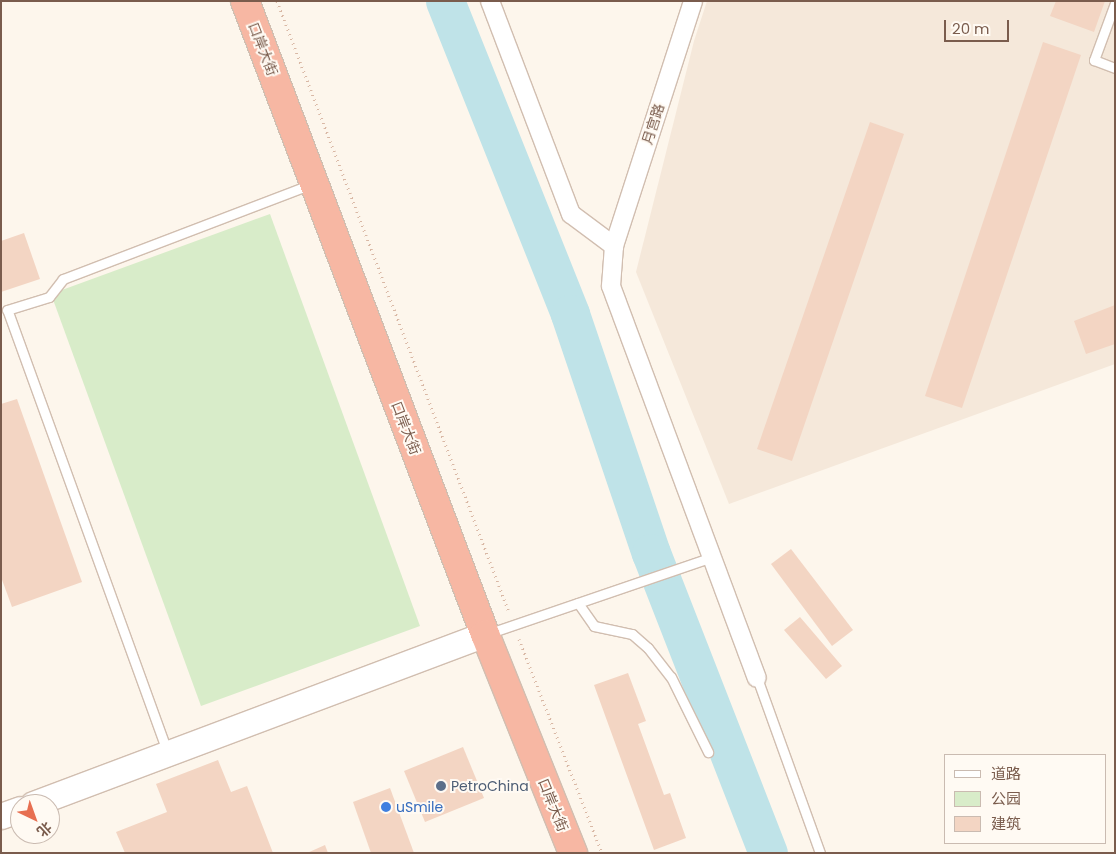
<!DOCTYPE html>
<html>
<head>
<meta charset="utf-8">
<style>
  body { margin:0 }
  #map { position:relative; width:1116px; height:854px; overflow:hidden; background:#fdf6ec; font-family:Poppins,"Noto Sans SC",sans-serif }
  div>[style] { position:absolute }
  .residential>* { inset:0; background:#f5e8da }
  .green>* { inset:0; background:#d8ecc9 }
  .river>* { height:39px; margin:-19.5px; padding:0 19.5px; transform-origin:19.5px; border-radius:19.5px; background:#bfe3e8 }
  .building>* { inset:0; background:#f3d5c3 }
  .path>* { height:3px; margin-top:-1.5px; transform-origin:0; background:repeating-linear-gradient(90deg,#d9b8a5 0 1px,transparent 0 5px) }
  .roads { filter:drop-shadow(1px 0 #d1beb0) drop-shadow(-1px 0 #d1beb0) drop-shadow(0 1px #d1beb0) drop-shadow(0 -1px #d1beb0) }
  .lane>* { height:9px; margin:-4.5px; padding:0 4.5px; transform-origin:4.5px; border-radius:4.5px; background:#fff }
  .street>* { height:18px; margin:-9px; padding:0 9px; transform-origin:9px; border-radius:9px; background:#fff }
  .secondary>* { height:25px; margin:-12.5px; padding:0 12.5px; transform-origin:12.5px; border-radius:12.5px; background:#fff }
  .highway>* { height:28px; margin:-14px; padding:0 14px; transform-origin:14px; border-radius:14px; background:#f7b7a3 }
  .dots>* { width:14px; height:14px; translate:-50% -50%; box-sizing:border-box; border:2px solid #fffaf3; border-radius:50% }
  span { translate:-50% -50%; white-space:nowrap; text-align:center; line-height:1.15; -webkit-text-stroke:4px #fffaf3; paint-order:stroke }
  .street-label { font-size:14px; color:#7a5c4d }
  .service-label { font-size:14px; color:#4e5e75 }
  .left { translate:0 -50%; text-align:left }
  .shop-label { font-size:14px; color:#366cbe }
  .frame { position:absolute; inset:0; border:2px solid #7a5c4d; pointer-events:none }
  .legend { position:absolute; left:944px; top:754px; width:162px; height:90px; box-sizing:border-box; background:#fffaf3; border:1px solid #cabbb1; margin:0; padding:6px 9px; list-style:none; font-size:15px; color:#7a5c4d }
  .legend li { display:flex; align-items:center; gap:10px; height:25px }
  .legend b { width:25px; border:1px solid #cabbb1 }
  .north { position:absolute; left:10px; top:794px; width:50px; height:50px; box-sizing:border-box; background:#fffaf3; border:1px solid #cabbb1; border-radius:50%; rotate:138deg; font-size:14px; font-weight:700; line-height:20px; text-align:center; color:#7a5c4d }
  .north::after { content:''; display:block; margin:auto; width:18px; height:22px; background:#e76f51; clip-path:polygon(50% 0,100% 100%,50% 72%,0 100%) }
  .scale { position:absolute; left:944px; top:20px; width:65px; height:22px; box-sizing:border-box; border:2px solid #7a5c4d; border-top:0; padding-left:6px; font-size:15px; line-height:18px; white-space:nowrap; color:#7a5c4d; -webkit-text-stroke:4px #fffaf3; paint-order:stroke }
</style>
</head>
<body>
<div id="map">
  <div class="residential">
    <i style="clip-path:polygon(707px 1px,1115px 1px,1115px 364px,729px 504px,636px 272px,694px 41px)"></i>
  </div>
  <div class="green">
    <i style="clip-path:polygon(270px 214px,420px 626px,201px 706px,51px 294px)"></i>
  </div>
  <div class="river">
    <i style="left:445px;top:1px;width:337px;rotate:68.2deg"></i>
    <i style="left:570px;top:314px;width:252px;rotate:71.3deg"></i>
    <i style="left:651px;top:553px;width:322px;rotate:68.7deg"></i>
  </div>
  <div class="building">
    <i style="clip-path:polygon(1056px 1px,1105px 1px,1094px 32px,1050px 16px)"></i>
    <i style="clip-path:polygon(1043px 42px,1081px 55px,962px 408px,925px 396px)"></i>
    <i style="clip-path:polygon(870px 122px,904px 134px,792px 461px,757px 449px)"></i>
    <i style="clip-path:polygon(24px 233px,40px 279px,1px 292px,1px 241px)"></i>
    <i style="clip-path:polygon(1115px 305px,1115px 344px,1086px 354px,1074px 321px)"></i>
    <i style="clip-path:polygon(17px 399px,82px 582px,12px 607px,1px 577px,1px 404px)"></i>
    <i style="clip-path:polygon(791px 549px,853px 630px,832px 646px,771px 564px)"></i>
    <i style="clip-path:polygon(800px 617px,842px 666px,826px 679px,784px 630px)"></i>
    <i style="clip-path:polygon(628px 673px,646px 721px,638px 724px,664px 795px,670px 793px,686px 838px,654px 850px,594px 685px)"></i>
    <i style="clip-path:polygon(463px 747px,484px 798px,425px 822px,404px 771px)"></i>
    <i style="clip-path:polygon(218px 760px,231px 792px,247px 786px,273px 853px,125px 853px,116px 832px,167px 812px,156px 784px)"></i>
    <i style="clip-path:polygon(390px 788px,414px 853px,371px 853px,353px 802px)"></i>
    <i style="clip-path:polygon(325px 845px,328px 853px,307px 853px)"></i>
  </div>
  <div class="path">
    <i style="left:277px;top:1px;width:654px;rotate:69.21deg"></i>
    <i style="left:519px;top:639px;width:230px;rotate:68.8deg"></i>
  </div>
  <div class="roads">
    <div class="lane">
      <i style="left:1115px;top:3px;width:61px;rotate:110.2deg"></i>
      <i style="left:1094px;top:60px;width:22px;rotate:21deg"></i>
      <i style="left:578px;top:603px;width:28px;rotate:55deg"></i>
      <i style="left:594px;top:626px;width:39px;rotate:12deg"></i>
      <i style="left:632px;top:634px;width:21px;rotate:41deg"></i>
      <i style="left:648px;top:648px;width:37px;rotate:52deg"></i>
      <i style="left:671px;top:677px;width:84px;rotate:63.7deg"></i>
      <i style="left:487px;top:634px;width:238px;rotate:-18.9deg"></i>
      <i style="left:757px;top:678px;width:186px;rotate:70.2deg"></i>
      <i style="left:167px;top:751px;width:469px;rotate:-109.9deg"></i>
      <i style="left:7px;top:310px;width:44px;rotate:-17.2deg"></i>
      <i style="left:49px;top:297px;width:23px;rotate:-52deg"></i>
      <i style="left:63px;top:279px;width:267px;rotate:-20.9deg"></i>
    </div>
    <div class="street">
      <i style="left:490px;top:1px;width:228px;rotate:69.2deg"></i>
      <i style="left:571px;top:214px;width:54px;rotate:36.7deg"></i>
      <i style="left:614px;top:246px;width:40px;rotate:94.3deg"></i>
      <i style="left:611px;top:286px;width:418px;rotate:69.6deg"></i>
      <i style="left:614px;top:246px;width:257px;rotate:-72.1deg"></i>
    </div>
    <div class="secondary">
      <i style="left:33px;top:804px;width:483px;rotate:-20.6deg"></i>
      <i style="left:1px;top:816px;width:20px;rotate:-20deg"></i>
    </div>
    <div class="highway">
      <i style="left:245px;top:1px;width:677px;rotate:69.24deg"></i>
      <i style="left:485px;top:634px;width:236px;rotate:68.1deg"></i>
    </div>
  </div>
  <div class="dots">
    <i style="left:441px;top:786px;background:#5c6f8a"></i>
    <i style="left:386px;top:807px;background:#3f7fe0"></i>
  </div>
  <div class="street-label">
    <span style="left:263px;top:49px;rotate:69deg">口岸大街</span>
    <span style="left:653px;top:124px;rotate:-72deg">月宫路</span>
    <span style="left:406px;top:428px;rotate:69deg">口岸大街</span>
    <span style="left:553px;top:805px;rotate:68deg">口岸大街</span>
  </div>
  <div class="service-label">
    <span class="left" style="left:451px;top:786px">PetroChina</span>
  </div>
  <div class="shop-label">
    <span class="left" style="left:396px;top:807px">uSmile</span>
  </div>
  <div class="frame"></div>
  <ul class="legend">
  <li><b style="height:6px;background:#fff"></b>道路</li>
  <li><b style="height:14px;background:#d8ecc9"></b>公园</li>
  <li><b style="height:14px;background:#f3d5c3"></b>建筑</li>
  </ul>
  <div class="north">北</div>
  <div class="scale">20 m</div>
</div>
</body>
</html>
